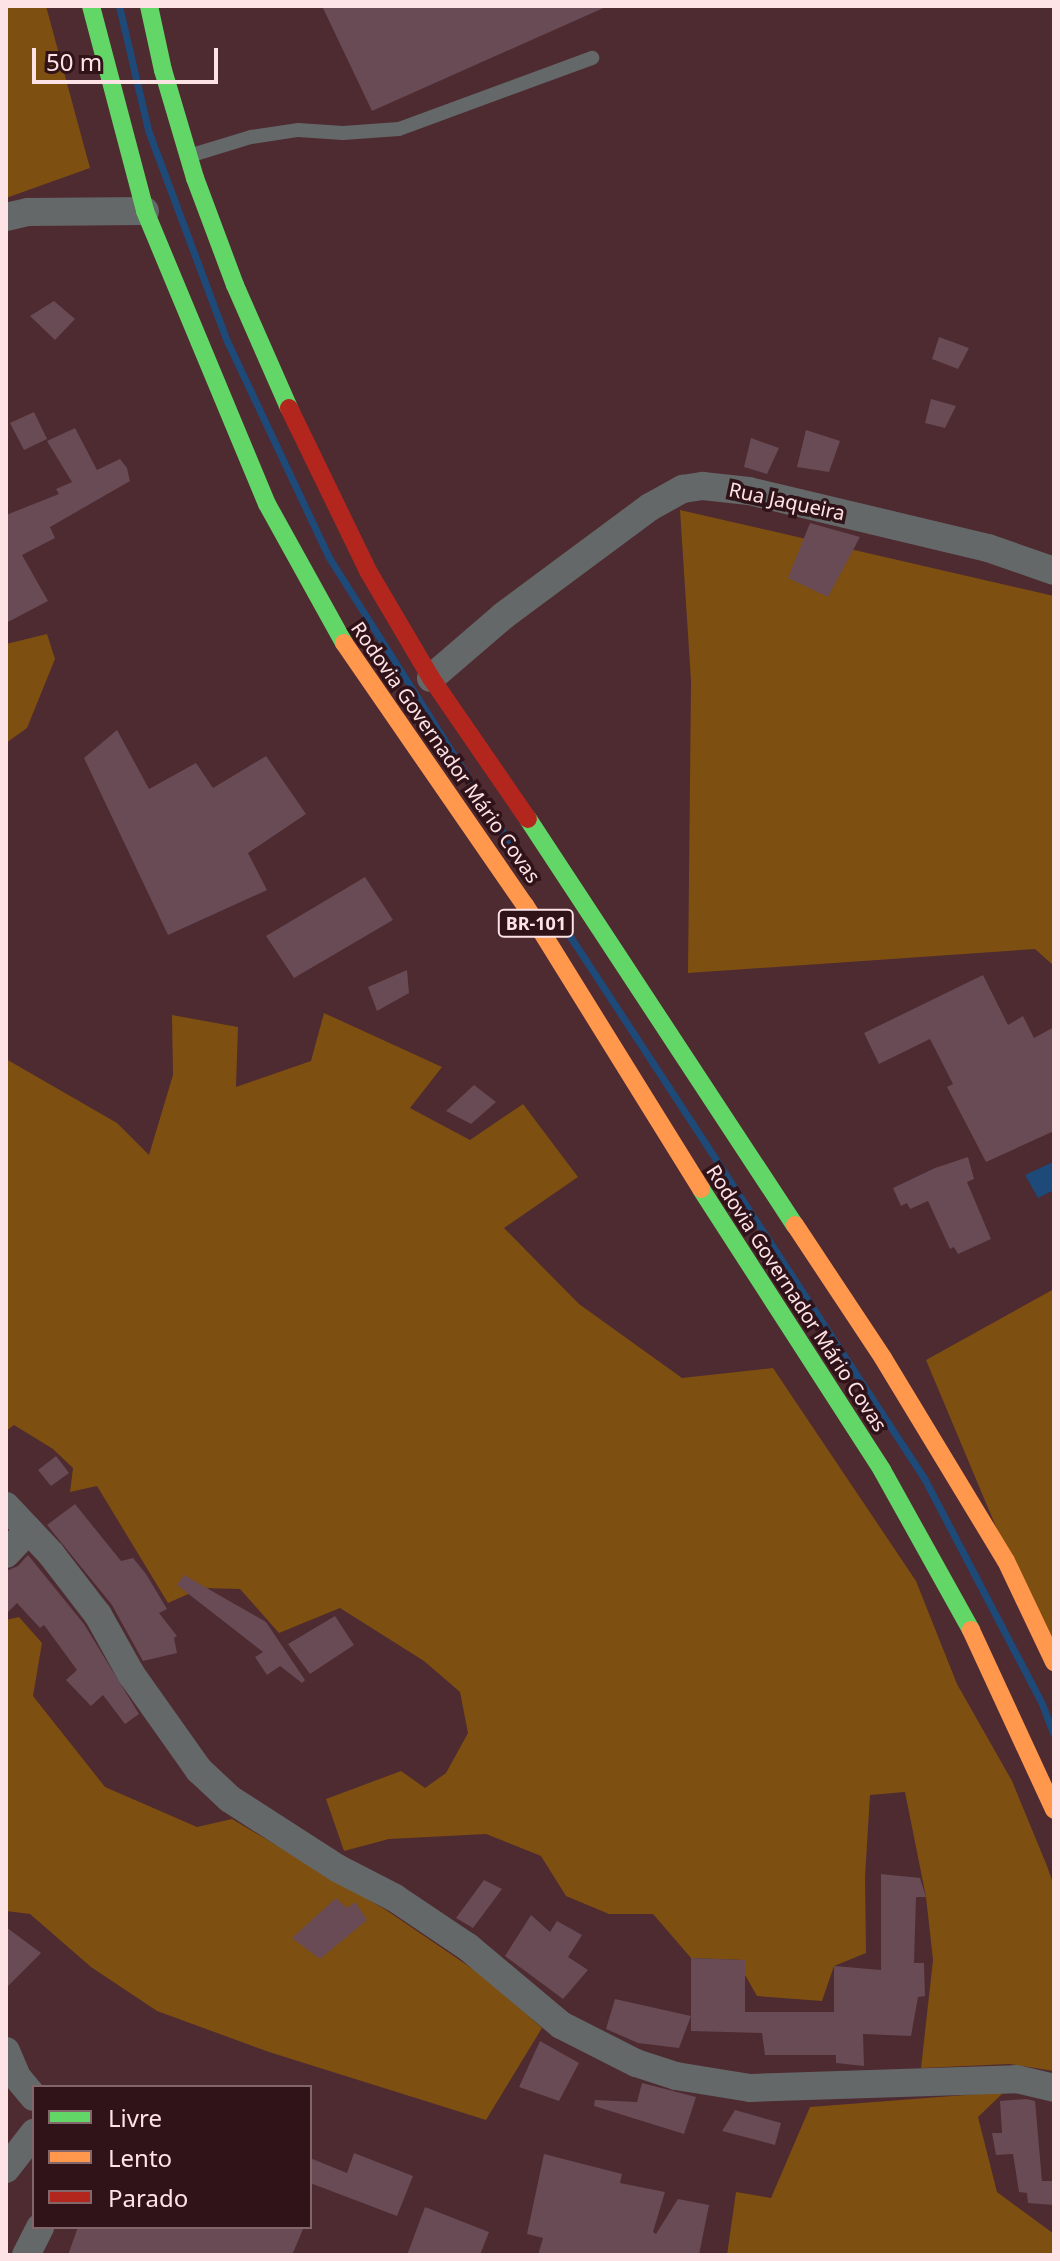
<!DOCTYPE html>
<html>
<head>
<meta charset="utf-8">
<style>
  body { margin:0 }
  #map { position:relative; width:1060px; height:2261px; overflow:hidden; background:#4e2a31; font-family:"Noto Sans",sans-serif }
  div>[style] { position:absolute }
  .forest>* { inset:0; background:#7d4f11 }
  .water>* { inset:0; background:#1d4a79 }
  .stream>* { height:7px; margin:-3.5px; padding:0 3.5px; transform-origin:3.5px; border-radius:3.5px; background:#1d4a79 }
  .building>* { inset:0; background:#684b55 }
  .lane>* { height:14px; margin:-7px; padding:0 7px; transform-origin:7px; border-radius:7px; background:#646869 }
  .street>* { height:28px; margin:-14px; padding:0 14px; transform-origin:14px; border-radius:14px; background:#646869 }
  .fast>* { height:18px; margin:-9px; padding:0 9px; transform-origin:9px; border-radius:9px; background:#63d668 }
  .slow>* { height:18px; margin:-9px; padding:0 9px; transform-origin:9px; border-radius:9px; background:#ff974d }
  .jam>* { height:18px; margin:-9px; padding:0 9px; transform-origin:9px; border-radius:9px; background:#b3261e }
  span { translate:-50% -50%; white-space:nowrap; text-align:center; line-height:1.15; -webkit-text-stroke:7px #301318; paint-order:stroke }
  .shield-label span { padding:2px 6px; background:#301318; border:2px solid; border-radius:6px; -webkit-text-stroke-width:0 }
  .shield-label { font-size:18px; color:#fde3e6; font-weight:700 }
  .street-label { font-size:20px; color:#fde3e6 }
  .frame { position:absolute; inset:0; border:8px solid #fde3e6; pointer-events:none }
  .legend { position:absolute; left:32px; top:2085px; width:280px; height:144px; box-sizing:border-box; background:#301318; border:2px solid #82666a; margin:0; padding:10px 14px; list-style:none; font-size:24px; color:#fde3e6 }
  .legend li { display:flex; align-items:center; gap:16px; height:40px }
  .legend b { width:40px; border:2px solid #82666a }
  .scale { position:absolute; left:32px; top:48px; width:186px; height:36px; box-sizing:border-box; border:4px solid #fde3e6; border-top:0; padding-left:10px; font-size:24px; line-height:28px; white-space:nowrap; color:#fde3e6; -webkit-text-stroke:6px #301318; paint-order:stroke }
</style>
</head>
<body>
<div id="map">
  <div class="forest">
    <i style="clip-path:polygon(6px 6px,46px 6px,90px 168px,6px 198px)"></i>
    <i style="clip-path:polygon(680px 510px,1054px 596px,1054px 966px,1035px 949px,688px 973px,691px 681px)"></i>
    <i style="clip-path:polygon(47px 634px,55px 659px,27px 728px,6px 743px,6px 644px)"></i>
    <i style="clip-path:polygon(324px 1013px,442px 1067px,410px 1108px,470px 1140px,523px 1104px,578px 1177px,504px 1228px,579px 1304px,682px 1378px,773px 1368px,916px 1581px,957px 1684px,1012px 1781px,1047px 1866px,1054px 1886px,1054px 2071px,1010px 2064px,921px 2068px,933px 1960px,926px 1897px,905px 1792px,870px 1795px,865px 1877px,866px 1953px,834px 1966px,822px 2001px,757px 1996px,745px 1975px,744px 1960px,691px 1958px,653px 1914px,609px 1914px,566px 1896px,541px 1856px,486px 1834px,389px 1839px,344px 1851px,326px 1799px,401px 1771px,425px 1788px,446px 1773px,468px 1733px,460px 1692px,424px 1661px,340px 1608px,279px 1633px,240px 1589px,202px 1588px,168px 1603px,97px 1486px,70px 1492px,73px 1468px,53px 1449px,14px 1425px,6px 1431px,6px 1059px,117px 1123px,149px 1155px,173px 1075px,172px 1015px,238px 1027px,236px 1087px,311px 1061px)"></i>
    <i style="clip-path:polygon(1054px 1289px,1054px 1665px,926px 1360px)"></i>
    <i style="clip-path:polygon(19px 1617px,42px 1643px,33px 1696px,105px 1787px,197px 1827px,232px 1819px,386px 1910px,486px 1978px,542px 2028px,486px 2120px,269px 2052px,157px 2011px,91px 1967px,30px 1914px,6px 1911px,6px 1620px)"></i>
    <i style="clip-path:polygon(1004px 2092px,978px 2117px,997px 2192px,1054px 2234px,1054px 2255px,727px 2255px,736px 2192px,771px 2198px,810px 2107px)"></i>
  </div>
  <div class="water">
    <i style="clip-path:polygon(1053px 1162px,1054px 1190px,1038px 1198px,1025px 1175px)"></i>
  </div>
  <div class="stream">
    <i style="left:119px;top:6px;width:127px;rotate:76.8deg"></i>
    <i style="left:148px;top:130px;width:225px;rotate:69.5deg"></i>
    <i style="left:227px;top:341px;width:238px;rotate:64.8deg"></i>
    <i style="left:328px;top:556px;width:360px;rotate:57.7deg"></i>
    <i style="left:562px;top:924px;width:662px;rotate:56.84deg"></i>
    <i style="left:924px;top:1478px;width:255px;rotate:62.4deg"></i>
    <i style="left:1042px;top:1704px;width:33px;rotate:69deg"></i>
  </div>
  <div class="building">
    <i style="clip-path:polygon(322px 6px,608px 6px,372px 111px)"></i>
    <i style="clip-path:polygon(54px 301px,75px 319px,55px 340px,30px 316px)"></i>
    <i style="clip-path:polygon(939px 337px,969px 348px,958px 369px,932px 359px)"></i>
    <i style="clip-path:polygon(931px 399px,956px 406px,945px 428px,925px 423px)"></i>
    <i style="clip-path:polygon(34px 412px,47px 439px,24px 450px,10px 423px)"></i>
    <i style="clip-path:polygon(75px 428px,97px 470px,120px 459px,127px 468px,130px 481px,50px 527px,55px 538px,22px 555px,48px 601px,6px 623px,6px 515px,59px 494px,56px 489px,72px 482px,47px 441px)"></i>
    <i style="clip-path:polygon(806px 430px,840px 441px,829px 472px,797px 467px)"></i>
    <i style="clip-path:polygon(751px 438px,779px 448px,767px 474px,744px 467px)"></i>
    <i style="clip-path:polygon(810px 523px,860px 537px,828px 597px,788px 578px)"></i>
    <i style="clip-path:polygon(117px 730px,149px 789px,196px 763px,213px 788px,266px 756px,306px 814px,248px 853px,267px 890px,168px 935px,84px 758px)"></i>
    <i style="clip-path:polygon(365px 877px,393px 920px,294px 978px,266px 936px)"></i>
    <i style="clip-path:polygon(407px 970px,409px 993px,377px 1011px,368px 987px)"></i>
    <i style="clip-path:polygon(983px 975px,1008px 1025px,1023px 1016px,1034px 1038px,1054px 1027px,1054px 1131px,986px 1162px,947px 1087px,953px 1084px,930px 1039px,879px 1064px,864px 1033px)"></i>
    <i style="clip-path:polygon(474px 1085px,496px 1102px,471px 1124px,446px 1111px)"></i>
    <i style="clip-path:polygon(968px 1157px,974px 1179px,967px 1182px,991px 1239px,958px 1254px,954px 1247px,950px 1249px,928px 1201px,910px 1209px,907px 1203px,901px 1206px,893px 1188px,935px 1168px)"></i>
    <i style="clip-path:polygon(56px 1456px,69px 1473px,51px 1486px,38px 1470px)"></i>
    <i style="clip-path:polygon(75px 1504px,121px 1561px,133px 1558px,146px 1574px,167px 1609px,159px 1613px,177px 1636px,174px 1638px,177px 1653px,143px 1661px,112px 1605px,47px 1525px)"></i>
    <i style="clip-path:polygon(28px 1555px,84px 1624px,139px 1714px,125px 1724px,103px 1695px,91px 1706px,66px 1680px,77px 1670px,44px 1625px,40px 1628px,17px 1603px,6px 1614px,6px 1571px,18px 1566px)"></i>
    <i style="clip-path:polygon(184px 1575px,266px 1622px,305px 1680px,302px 1683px,280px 1666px,267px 1675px,255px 1657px,263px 1652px,177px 1585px)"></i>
    <i style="clip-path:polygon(335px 1616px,354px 1645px,310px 1674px,288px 1644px)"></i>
    <i style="clip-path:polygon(881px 1874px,920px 1878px,926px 1897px,916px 1897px,914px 1963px,924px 1963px,925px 1996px,918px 1997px,911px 2036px,863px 2034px,864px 2066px,836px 2063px,836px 2055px,765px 2055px,762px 2033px,691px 2031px,691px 1958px,745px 1960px,745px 2012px,834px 2012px,834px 1966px,881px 1970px)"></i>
    <i style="clip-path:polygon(484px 1880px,502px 1889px,473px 1928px,456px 1918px)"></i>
    <i style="clip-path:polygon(336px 1898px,347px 1908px,355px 1902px,367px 1920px,320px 1959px,292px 1938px)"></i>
    <i style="clip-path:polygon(531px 1915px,550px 1932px,557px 1921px,582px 1935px,568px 1957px,588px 1970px,563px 1999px,505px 1956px)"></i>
    <i style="clip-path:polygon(6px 1927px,41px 1953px,6px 1988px)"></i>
    <i style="clip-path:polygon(615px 1999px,691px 2016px,679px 2048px,638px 2043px,606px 2029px)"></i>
    <i style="clip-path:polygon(540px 2041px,579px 2063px,559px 2101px,519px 2087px)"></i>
    <i style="clip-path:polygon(642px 2083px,696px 2097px,684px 2134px,594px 2106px,595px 2100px,637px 2102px)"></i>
    <i style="clip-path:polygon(1026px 2099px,1035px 2101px,1042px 2181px,1054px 2181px,1054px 2205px,1028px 2203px,1027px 2193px,1019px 2192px,1013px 2154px,996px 2155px,992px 2133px,1002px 2133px,1000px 2101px)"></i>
    <i style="clip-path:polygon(735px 2110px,781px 2123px,775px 2145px,722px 2131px)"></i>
    <i style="clip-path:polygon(354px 2153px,413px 2176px,397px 2216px,310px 2183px,310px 2158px,347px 2173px)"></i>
    <i style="clip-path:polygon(544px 2154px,622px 2174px,620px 2183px,665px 2192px,653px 2232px,656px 2234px,678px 2199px,709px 2205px,699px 2255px,538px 2255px,543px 2238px,527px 2234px)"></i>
    <i style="clip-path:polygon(425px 2207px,489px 2232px,480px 2255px,407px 2255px)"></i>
    <i style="clip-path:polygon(78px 2227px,304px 2227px,292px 2255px,68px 2255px)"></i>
  </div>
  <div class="lane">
    <i style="left:192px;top:155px;width:62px;rotate:-17deg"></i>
    <i style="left:251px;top:137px;width:48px;rotate:-8.5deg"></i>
    <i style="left:298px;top:130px;width:45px;rotate:3.8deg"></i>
    <i style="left:343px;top:133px;width:56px;rotate:-4.1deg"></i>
    <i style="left:399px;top:129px;width:206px;rotate:-20.2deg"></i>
  </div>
  <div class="street">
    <i style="left:6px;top:217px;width:23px;rotate:-13deg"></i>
    <i style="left:28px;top:212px;width:117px;rotate:-0.5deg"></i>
    <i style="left:431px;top:678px;width:95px;rotate:-40.7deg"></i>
    <i style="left:503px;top:616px;width:183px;rotate:-36.6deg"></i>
    <i style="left:650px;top:507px;width:38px;rotate:-29deg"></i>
    <i style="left:683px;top:489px;width:20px;rotate:-9deg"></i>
    <i style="left:703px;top:486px;width:46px;rotate:6.2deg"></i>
    <i style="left:749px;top:491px;width:246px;rotate:13.4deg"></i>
    <i style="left:988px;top:548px;width:70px;rotate:19.2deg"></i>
    <i style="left:6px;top:1506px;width:66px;rotate:46.8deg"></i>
    <i style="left:51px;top:1554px;width:77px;rotate:52.4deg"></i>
    <i style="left:98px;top:1615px;width:68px;rotate:60.8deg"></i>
    <i style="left:131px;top:1674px;width:118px;rotate:54.7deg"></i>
    <i style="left:199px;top:1770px;width:42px;rotate:43.1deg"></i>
    <i style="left:230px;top:1799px;width:127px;rotate:32.8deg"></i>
    <i style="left:337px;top:1868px;width:65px;rotate:27.3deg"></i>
    <i style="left:395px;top:1898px;width:88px;rotate:33.9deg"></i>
    <i style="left:468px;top:1947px;width:121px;rotate:40deg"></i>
    <i style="left:561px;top:2025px;width:84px;rotate:26.9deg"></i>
    <i style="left:636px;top:2063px;width:42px;rotate:18deg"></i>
    <i style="left:676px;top:2076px;width:75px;rotate:9.2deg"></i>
    <i style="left:750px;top:2088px;width:266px;rotate:-1.9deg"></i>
    <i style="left:1016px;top:2079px;width:39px;rotate:13deg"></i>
    <i style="left:6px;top:1554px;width:33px;rotate:-47deg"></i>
    <i style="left:6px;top:2051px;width:28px;rotate:67deg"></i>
    <i style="left:17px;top:2077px;width:26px;rotate:50deg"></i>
    <i style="left:6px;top:2169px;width:46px;rotate:-52.1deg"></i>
    <i style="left:26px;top:2255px;width:31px;rotate:-63deg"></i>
  </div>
  <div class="fast">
    <i style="left:91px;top:6px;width:212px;rotate:75.2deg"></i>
    <i style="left:145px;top:211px;width:317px;rotate:67.4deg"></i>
    <i style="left:267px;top:504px;width:159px;rotate:61deg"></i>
    <i style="left:149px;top:6px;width:66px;rotate:77.7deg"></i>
    <i style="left:163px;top:70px;width:113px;rotate:73.5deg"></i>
    <i style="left:195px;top:178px;width:114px;rotate:69.5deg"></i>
    <i style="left:235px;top:285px;width:134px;rotate:66.3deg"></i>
    <i style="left:528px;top:819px;width:486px;rotate:56.7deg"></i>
    <i style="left:701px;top:1189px;width:334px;rotate:57.2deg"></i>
    <i style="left:882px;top:1470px;width:183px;rotate:60.9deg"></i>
  </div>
  <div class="slow">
    <i style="left:344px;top:643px;width:318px;rotate:55.4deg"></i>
    <i style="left:525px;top:905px;width:334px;rotate:58.2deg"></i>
    <i style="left:795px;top:1225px;width:159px;rotate:56.5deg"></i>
    <i style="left:883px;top:1358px;width:237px;rotate:58.8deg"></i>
    <i style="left:1006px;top:1561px;width:112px;rotate:64.6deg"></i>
    <i style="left:971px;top:1630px;width:198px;rotate:65.2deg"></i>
  </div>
  <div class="jam">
    <i style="left:289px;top:408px;width:181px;rotate:64.1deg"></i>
    <i style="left:368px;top:571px;width:124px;rotate:59.5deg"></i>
    <i style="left:431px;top:678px;width:171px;rotate:55.5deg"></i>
  </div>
  <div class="shield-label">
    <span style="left:536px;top:923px">BR-101</span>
  </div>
  <div class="street-label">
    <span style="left:787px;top:501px;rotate:12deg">Rua Jaqueira</span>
    <span style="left:446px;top:752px;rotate:55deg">Rodovia Governador Mário Covas</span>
    <span style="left:797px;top:1298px;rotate:57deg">Rodovia Governador Mário Covas</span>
  </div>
  <div class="frame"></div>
  <ul class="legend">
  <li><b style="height:10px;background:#63d668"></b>Livre</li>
  <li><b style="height:10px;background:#ff974d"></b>Lento</li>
  <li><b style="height:10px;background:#b3261e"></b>Parado</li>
  </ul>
  <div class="scale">50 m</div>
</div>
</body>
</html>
